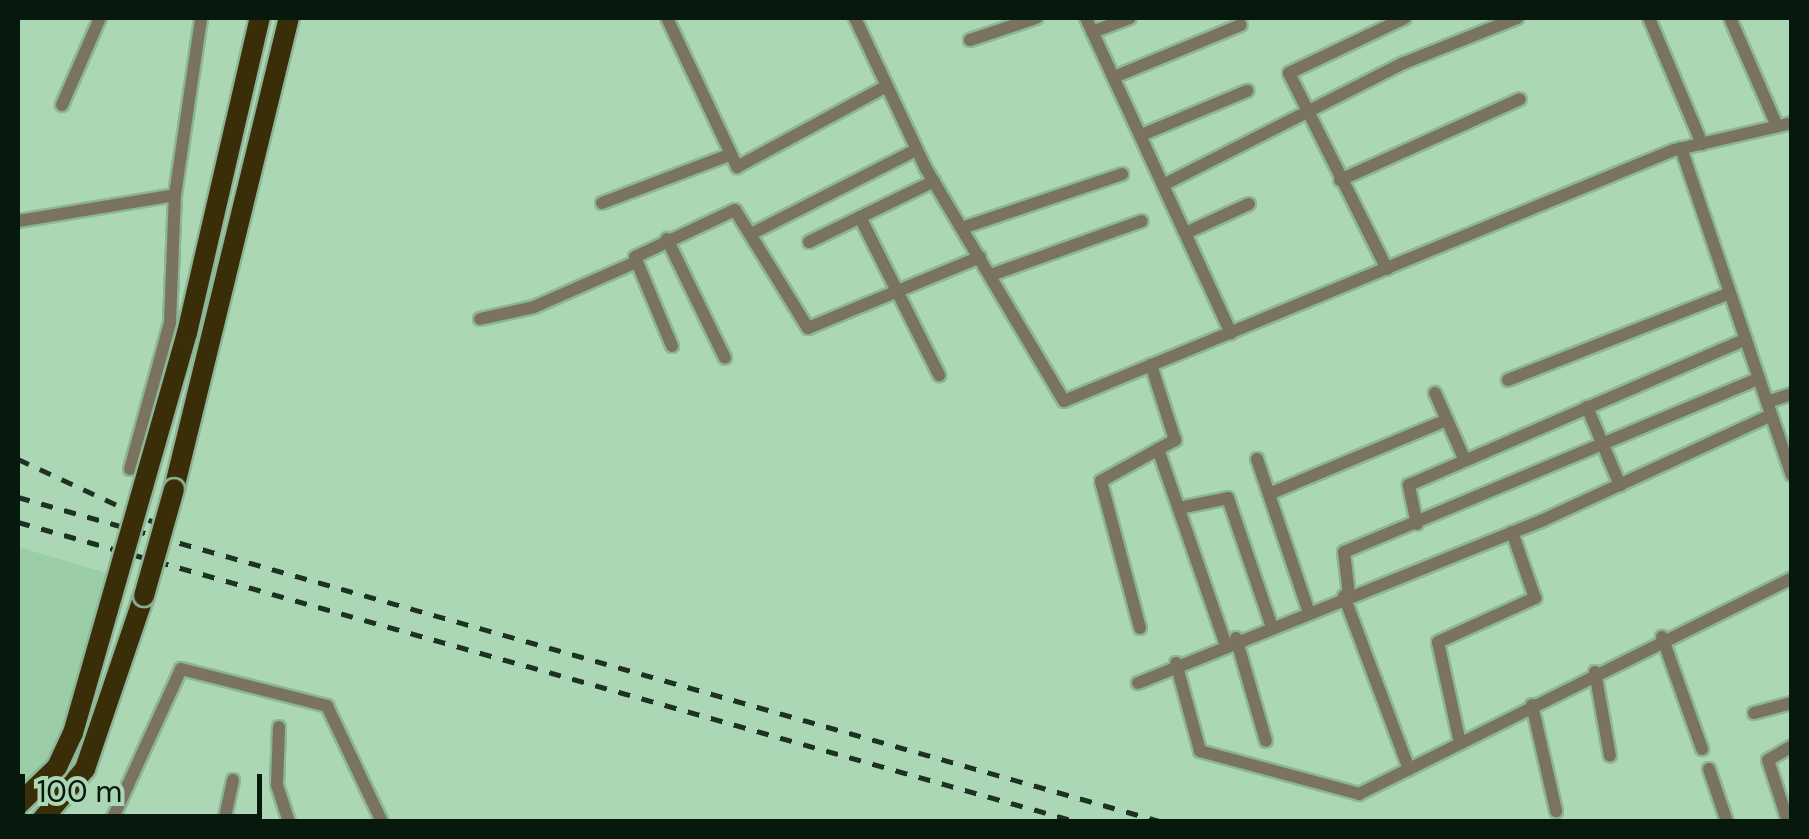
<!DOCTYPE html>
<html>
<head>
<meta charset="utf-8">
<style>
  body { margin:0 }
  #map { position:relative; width:1809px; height:839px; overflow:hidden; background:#abd7b5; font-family:"DM Sans",sans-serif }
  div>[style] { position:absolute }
  .built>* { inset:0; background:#9bcda7 }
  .roads { filter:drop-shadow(2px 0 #8db597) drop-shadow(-2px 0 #8db597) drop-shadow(0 2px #8db597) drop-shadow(0 -2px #8db597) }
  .street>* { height:12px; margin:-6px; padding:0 6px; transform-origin:6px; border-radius:6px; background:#7a7360 }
  .primary>* { height:20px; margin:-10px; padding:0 10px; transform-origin:10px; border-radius:10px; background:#392e07 }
  .rail>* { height:5px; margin-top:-2.5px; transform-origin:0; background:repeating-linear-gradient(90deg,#1d3223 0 12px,transparent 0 24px) }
  .bridges { filter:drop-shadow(2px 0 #8db597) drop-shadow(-2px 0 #8db597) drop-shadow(0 2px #8db597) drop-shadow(0 -2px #8db597) }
  .primary-bridge>* { height:20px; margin:-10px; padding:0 10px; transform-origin:10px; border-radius:10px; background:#392e07 }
  span { translate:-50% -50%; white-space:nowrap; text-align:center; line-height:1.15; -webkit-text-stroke:8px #abd7b5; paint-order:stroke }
  .frame { position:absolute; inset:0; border:20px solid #07180c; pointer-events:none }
  .scale { position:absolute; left:20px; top:774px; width:242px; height:45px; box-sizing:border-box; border:5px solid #07180c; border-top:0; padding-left:12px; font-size:30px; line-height:35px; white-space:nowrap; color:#07180c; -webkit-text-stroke:8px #abd7b5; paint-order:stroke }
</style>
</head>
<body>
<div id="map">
  <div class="built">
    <i style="clip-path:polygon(18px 547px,107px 573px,59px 777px,18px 809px)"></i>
  </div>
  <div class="roads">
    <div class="street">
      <i style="left:667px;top:18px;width:165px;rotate:64.8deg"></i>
      <i style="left:737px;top:167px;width:166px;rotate:-28.4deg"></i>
      <i style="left:855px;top:18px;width:165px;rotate:64.8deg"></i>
      <i style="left:925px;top:167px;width:272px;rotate:59.3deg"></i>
      <i style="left:1064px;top:401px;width:660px;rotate:-22.37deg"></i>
      <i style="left:1674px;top:150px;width:121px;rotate:-12.9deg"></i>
      <i style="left:1086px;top:18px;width:347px;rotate:65.3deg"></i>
      <i style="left:1649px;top:18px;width:137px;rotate:67.2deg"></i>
      <i style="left:1730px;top:18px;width:118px;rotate:66.5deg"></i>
      <i style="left:1092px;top:32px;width:40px;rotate:-20.2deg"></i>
      <i style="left:970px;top:40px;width:70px;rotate:-18.4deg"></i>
      <i style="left:1114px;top:77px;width:137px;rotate:-22.3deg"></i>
      <i style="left:62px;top:105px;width:95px;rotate:-66.4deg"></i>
      <i style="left:1144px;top:134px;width:112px;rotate:-22.7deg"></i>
      <i style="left:1681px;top:148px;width:345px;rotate:71.3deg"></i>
      <i style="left:1340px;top:180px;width:197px;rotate:-24.2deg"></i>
      <i style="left:1167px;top:183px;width:266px;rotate:-26.9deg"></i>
      <i style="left:1404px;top:63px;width:122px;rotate:-21.7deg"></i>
      <i style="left:602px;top:203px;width:136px;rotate:-20.7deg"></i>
      <i style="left:860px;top:217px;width:177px;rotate:63.4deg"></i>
      <i style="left:18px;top:221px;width:159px;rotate:-9.4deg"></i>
      <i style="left:962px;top:228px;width:169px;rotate:-18.6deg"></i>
      <i style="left:1188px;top:232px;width:67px;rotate:-24.7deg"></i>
      <i style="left:753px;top:233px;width:183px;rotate:-27deg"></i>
      <i style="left:667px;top:239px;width:132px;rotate:64deg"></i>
      <i style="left:809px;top:242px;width:139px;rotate:-26deg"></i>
      <i style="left:1387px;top:269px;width:219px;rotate:-116.6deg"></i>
      <i style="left:1289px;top:73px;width:128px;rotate:-25.4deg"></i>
      <i style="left:991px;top:275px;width:160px;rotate:-19.7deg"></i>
      <i style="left:480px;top:319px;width:55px;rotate:-12.5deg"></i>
      <i style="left:534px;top:307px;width:111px;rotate:-23.8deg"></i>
      <i style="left:672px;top:346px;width:96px;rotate:-112.6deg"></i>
      <i style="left:635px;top:257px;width:110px;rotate:-25.2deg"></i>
      <i style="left:735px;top:210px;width:139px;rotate:58.3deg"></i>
      <i style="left:808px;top:328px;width:186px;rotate:-22.4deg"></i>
      <i style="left:1508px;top:380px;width:238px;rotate:-21.4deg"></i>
      <i style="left:1435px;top:393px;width:69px;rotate:66deg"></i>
      <i style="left:1767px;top:402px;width:26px;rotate:-18deg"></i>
      <i style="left:1587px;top:407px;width:85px;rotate:67.1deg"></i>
      <i style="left:1158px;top:449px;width:204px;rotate:70.9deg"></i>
      <i style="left:1257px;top:459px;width:159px;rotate:71.3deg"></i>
      <i style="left:130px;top:469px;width:151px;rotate:-74.7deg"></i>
      <i style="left:170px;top:323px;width:128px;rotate:-87.8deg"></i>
      <i style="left:175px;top:195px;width:179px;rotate:-81.6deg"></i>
      <i style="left:1269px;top:494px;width:193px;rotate:-22.6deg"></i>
      <i style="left:1179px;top:508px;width:50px;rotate:-11.5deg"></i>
      <i style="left:1228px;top:498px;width:133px;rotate:71.2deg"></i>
      <i style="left:1417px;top:524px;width:40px;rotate:-102deg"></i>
      <i style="left:1409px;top:485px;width:367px;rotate:-23.4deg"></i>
      <i style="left:1349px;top:595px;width:43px;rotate:-96.6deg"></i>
      <i style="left:1344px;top:552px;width:450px;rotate:-22.7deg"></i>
      <i style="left:1344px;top:596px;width:185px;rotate:69.4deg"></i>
      <i style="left:1140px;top:628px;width:152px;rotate:-104.9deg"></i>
      <i style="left:1101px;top:481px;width:85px;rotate:-29deg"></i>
      <i style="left:1175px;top:440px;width:79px;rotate:-107.7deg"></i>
      <i style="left:1662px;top:637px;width:119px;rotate:70.3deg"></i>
      <i style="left:1236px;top:638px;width:107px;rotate:73.8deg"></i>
      <i style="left:1176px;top:663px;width:91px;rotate:74.7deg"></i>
      <i style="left:1200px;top:751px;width:165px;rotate:15.1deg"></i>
      <i style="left:1359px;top:794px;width:484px;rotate:-26.5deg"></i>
      <i style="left:1595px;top:672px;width:85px;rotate:79.9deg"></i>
      <i style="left:1138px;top:683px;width:434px;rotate:-21.9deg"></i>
      <i style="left:1541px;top:521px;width:253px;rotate:-24.7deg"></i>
      <i style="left:1532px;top:705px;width:109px;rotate:77.2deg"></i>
      <i style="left:1754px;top:713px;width:39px;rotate:-15deg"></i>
      <i style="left:279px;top:727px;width:58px;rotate:92deg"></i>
      <i style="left:277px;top:785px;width:39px;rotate:72deg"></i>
      <i style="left:1460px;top:743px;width:103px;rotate:-102.3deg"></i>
      <i style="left:1438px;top:642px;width:107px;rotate:-24.4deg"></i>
      <i style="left:1535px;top:598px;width:70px;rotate:-109.2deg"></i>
      <i style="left:1709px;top:769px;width:56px;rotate:71.2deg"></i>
      <i style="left:111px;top:822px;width:168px;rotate:-65.4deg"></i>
      <i style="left:181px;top:669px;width:151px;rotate:14.2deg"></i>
      <i style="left:327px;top:706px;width:128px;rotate:64.6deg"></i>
      <i style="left:224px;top:822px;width:43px;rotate:-77.9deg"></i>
      <i style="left:1788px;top:822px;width:65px;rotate:-107.9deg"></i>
      <i style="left:1768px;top:760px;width:28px;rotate:-30deg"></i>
    </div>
    <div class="primary">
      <i style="left:174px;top:489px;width:485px;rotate:-76.3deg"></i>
      <i style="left:40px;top:822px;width:70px;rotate:-49.7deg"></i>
      <i style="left:85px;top:769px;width:183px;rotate:-71.2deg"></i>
    </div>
  </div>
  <div class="rail">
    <i style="left:18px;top:459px;width:171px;rotate:24.9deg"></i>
    <i style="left:18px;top:497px;width:1190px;rotate:15.85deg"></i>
    <i style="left:18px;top:522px;width:1102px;rotate:15.8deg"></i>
  </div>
  <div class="bridges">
    <div class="primary-bridge">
      <i style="left:144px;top:596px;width:111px;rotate:-74.3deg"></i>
      <i style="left:18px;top:805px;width:54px;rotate:-44.3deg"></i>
      <i style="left:57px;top:767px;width:38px;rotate:-65deg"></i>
      <i style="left:73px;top:733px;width:416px;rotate:-74.1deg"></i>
      <i style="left:187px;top:333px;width:323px;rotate:-77deg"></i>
    </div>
  </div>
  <div class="frame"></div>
  <div class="scale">100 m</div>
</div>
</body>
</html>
